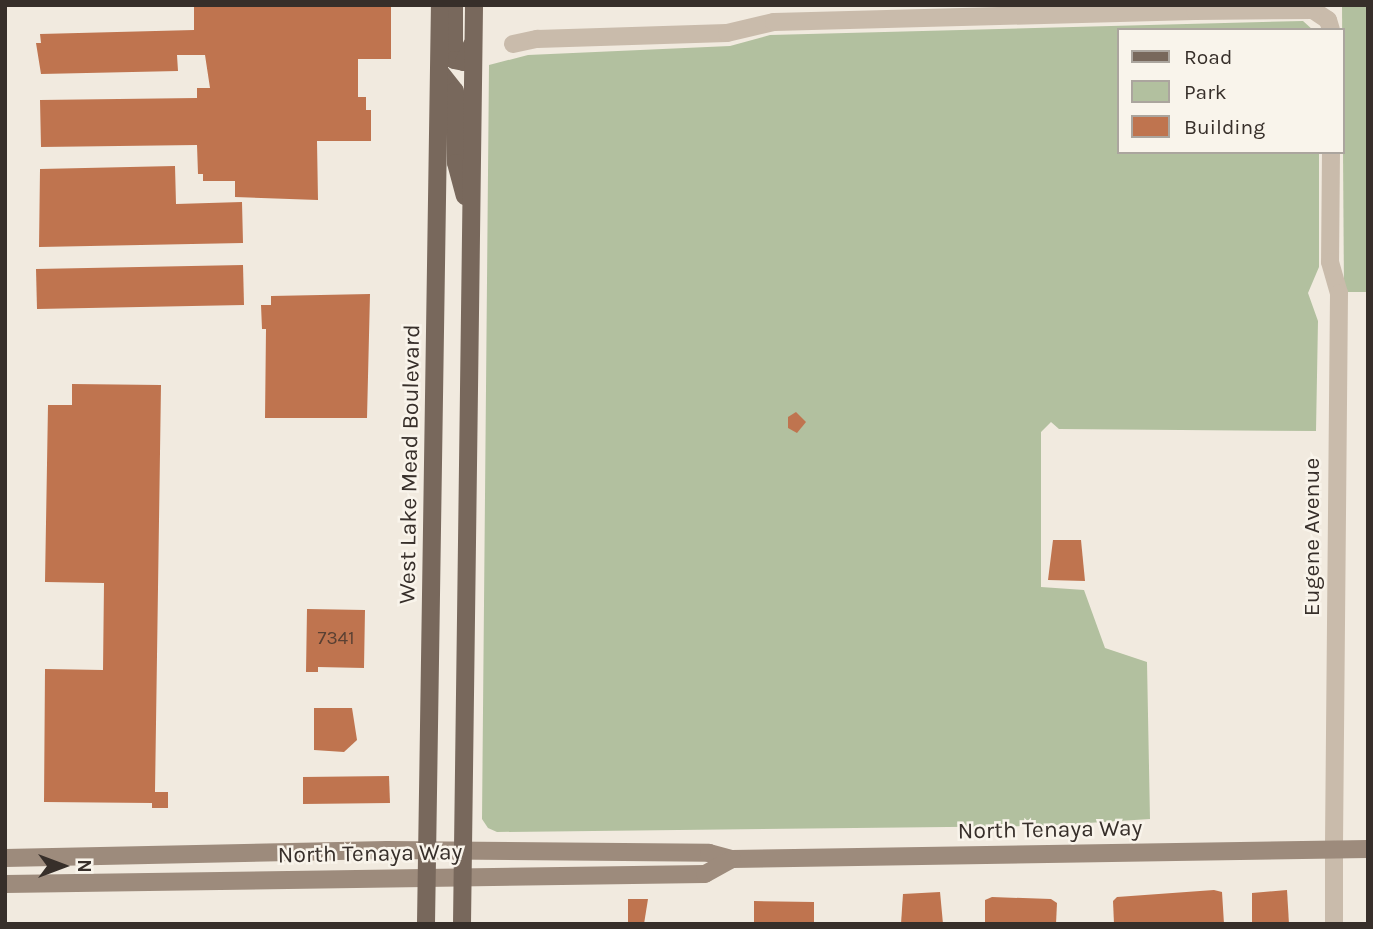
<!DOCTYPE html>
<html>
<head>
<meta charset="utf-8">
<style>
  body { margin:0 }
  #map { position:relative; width:1373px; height:929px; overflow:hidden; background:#f1eadf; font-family:Karla,sans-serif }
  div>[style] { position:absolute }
  .green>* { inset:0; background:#b2c09f }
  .building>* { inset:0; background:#bf744f }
  .minor>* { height:18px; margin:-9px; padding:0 9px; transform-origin:9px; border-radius:9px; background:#c9bbab }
  .tertiary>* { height:18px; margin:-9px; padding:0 9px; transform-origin:9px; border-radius:9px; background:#c9bbab }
  .secondary>* { height:18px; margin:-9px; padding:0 9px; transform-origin:9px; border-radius:9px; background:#9d8b7c }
  .primary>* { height:18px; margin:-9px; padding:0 9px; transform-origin:9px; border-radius:9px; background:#78685c }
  span { translate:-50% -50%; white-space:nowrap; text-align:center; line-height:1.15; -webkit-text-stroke:5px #f9f4eb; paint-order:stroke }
  .number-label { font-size:19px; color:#594033 }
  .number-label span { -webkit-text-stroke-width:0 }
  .street-label { font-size:23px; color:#372f2a }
  .frame { position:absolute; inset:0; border:7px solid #372f2a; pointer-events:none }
  .legend { position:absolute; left:1117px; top:28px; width:228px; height:126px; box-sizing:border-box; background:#f9f4eb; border:2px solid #aba59e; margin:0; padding:9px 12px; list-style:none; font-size:21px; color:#372f2a }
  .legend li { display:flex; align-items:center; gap:14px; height:35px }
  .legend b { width:35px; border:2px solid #aba59e }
  .north { position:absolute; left:28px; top:831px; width:70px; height:70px; -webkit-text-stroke:5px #f9f4eb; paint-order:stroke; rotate:90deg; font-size:19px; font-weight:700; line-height:28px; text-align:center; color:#372f2a }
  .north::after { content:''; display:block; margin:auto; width:24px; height:32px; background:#372f2a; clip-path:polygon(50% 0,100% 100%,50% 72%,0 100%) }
</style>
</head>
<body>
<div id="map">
  <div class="green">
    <i style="clip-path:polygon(1342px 5px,1368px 5px,1368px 292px,1344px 292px)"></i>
    <i style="clip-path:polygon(1303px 21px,1313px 30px,1119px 30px,1119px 152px,1319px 152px,1319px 267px,1308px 293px,1318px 321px,1316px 431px,1059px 429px,1051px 422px,1041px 432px,1041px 587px,1084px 590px,1105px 648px,1147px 662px,1150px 819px,1040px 826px,497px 832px,488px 828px,482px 819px,489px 65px,528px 55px,730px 46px,770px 35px)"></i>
  </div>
  <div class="building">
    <i style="clip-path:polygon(194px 5px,391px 5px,391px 59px,358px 59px,358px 97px,366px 97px,366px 110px,371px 110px,371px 141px,317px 141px,318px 200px,235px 197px,235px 181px,203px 181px,203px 174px,198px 174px,197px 145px,41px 147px,40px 100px,197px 98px,197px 88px,210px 88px,205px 55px,177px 55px,178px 71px,41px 74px,36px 43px,41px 43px,40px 34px,194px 30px)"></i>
    <i style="clip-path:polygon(175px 166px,176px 204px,242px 202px,243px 243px,39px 247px,40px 169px)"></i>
    <i style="clip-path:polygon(243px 265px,244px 305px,37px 309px,36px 269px)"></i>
    <i style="clip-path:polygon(370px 294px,367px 418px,265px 418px,266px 329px,262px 329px,261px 305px,271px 305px,271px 296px)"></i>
    <i style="clip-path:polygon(72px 384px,161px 385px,155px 792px,168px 792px,168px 808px,152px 808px,152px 803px,44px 802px,45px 669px,103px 670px,104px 583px,45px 582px,48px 405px,72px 405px)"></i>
    <i style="clip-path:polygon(796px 412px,806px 422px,797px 433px,788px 428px,788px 417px)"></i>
    <i style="clip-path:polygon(1053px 540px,1081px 540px,1085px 581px,1048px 580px)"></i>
    <i style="clip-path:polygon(307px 609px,365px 610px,364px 668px,318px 667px,318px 672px,306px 672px)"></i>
    <i style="clip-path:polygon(314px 708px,352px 708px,357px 740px,344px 752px,314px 750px)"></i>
    <i style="clip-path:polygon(389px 776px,390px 803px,303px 804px,303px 777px)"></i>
    <i style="clip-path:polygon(1214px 890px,1222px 892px,1224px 924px,1114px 924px,1113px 901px,1117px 897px)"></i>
    <i style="clip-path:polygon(1287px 890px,1289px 924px,1252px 924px,1252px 893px)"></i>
    <i style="clip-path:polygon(940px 892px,943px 924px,901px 924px,903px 894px)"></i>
    <i style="clip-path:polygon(992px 897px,1051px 899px,1057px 903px,1056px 924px,985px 924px,985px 900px)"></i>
    <i style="clip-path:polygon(628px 899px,648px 899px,644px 924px,628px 924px)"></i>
    <i style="clip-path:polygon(754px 901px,814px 902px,814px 924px,754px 924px)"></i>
  </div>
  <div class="minor">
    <i style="left:513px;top:44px;width:25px;rotate:-12deg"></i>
    <i style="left:537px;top:39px;width:190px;rotate:-1.8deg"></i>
    <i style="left:727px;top:33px;width:48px;rotate:-13.2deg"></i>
    <i style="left:774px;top:22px;width:421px;rotate:-1.5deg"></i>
    <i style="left:1195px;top:11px;width:118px;rotate:-0.5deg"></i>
    <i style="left:1313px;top:10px;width:18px;rotate:34deg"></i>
    <i style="left:1328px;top:20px;width:10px;rotate:73deg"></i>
    <i style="left:1331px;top:152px;width:110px;rotate:90.5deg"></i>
    <i style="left:1330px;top:262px;width:32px;rotate:74deg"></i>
    <i style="left:1339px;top:293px;width:556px;rotate:90.52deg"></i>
  </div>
  <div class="tertiary">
    <i style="left:1334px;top:924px;width:75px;rotate:-90deg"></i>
  </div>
  <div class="secondary">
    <i style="left:5px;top:858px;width:382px;rotate:-1.2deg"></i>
    <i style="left:387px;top:850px;width:322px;rotate:0.5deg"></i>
    <i style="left:709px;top:853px;width:24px;rotate:15deg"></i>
    <i style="left:732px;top:859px;width:636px;rotate:-0.9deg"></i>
    <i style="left:5px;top:884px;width:700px;rotate:-0.82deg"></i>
    <i style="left:705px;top:874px;width:31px;rotate:-29deg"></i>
  </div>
  <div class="primary">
    <i style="left:454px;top:5px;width:55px;rotate:90deg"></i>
    <i style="left:454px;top:60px;width:10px;rotate:11deg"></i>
    <i style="left:464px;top:62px;width:19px;rotate:-65deg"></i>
    <i style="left:440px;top:72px;width:24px;rotate:52deg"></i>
    <i style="left:455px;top:91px;width:72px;rotate:89.2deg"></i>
    <i style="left:456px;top:163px;width:34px;rotate:75deg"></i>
    <i style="left:426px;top:924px;width:919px;rotate:-89.13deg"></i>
    <i style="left:462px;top:924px;width:919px;rotate:-89.25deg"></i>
  </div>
  <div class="number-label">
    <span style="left:336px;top:639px">7341</span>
  </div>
  <div class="street-label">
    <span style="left:410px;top:464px;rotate:-89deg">West Lake Mead Boulevard</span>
    <span style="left:1312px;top:537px;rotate:-90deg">Eugene Avenue</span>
    <span style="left:1050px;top:830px;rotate:-1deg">North Tenaya Way</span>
    <span style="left:370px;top:854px;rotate:-1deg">North Tenaya Way</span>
  </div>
  <div class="frame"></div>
  <ul class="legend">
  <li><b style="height:9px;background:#78685c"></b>Road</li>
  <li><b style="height:19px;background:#b2c09f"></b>Park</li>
  <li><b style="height:19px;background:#bf744f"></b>Building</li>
  </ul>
  <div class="north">N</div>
</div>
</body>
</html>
